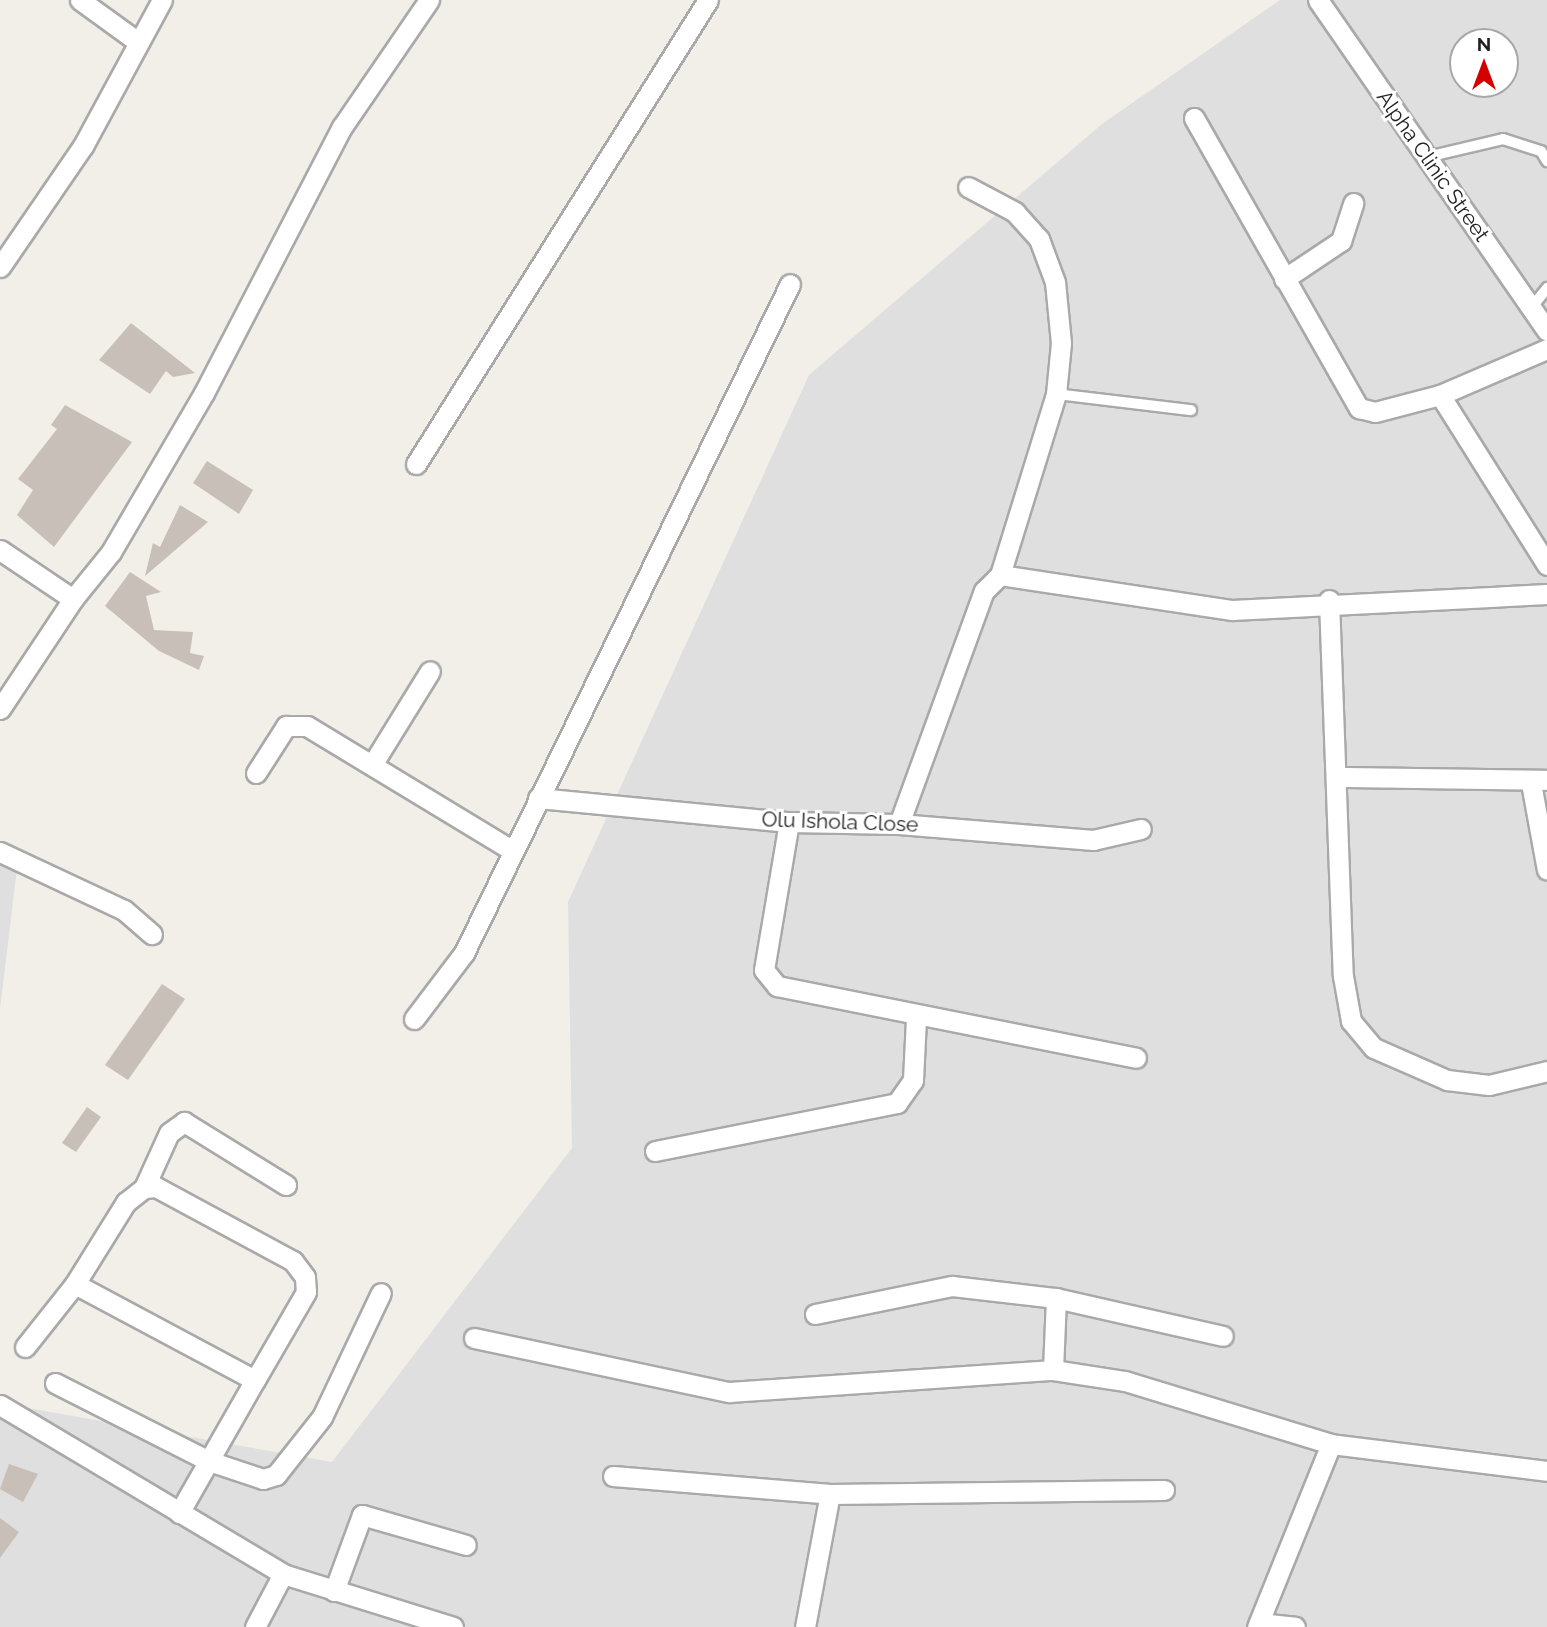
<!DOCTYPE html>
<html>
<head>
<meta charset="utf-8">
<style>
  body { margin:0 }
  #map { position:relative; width:1547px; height:1627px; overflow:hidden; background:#f2efe9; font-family:Raleway,sans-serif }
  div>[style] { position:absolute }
  .residential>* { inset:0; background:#e0dfdf }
  .building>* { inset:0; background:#c7bfb8 }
  .roads { filter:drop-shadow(2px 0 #a9a9a9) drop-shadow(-2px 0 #a9a9a9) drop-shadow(0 2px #a9a9a9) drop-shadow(0 -2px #a9a9a9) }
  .lane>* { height:10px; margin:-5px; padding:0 5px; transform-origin:5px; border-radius:5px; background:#fff }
  .street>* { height:19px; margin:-9.5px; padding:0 9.5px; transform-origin:9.5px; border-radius:9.5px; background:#fff }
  span { translate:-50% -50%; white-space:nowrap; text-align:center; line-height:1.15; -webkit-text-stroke:6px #fff; paint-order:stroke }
  .street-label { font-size:21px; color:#222 }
  .north { position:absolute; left:1449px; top:28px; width:70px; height:70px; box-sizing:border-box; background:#fff; border:2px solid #a7a7a7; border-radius:50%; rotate:0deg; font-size:19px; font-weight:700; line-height:28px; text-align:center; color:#222 }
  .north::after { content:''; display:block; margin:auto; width:24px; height:32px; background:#d40000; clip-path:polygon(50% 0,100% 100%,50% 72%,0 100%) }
</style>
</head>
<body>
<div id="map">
  <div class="residential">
    <i style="clip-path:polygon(evenodd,1280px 0,1547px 0,1547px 1627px,0 1627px,0 1403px,332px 1462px,572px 1148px,568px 902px,809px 375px,1102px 124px,1280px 0,1463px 42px,1505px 42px,1505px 84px,1463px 84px,1463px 42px)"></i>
    <i style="clip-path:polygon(19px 852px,0 1009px,0 857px)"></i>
  </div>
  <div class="building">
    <i style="clip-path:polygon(131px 323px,195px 373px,173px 377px,166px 371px,150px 394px,99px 360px)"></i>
    <i style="clip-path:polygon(65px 405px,132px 442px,54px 547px,17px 515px,33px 490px,18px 479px,57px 429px,51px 425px)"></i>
    <i style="clip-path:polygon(207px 461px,253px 490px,239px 514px,193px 483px)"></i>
    <i style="clip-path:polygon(180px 505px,208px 522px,145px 576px,153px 543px,160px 547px)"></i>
    <i style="clip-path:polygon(130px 572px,161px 592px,146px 596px,154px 630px,193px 632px,190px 653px,204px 656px,199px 670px,159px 651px,105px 606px)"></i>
    <i style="clip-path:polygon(162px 984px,185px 999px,128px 1080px,105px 1065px)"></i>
    <i style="clip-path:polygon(87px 1107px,101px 1117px,76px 1152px,62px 1143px)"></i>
    <i style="clip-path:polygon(9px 1464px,38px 1474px,23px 1502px,0 1489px)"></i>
    <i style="clip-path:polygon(0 1518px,19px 1532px,0 1558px)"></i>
  </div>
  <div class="roads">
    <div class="lane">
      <i style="left:1427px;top:157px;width:78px;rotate:-13.3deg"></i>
      <i style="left:1503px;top:139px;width:40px;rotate:18deg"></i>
      <i style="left:1541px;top:151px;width:12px;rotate:59deg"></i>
      <i style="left:1531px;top:308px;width:26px;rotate:-51deg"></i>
      <i style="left:1056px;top:394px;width:136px;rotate:6.8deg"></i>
    </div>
    <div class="street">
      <i style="left:80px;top:0;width:72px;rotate:35.9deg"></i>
      <i style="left:1318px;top:0;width:402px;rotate:55.3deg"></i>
      <i style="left:1194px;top:118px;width:334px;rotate:60.4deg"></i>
      <i style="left:1359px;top:408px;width:16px;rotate:14deg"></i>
      <i style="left:1375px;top:412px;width:67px;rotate:-14.7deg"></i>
      <i style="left:1440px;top:395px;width:116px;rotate:-23.3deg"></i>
      <i style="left:0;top:267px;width:147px;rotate:-55.6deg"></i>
      <i style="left:83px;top:146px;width:166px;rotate:-61.6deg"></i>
      <i style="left:1284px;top:279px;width:69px;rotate:-33.7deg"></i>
      <i style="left:1341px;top:241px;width:40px;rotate:-72deg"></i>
      <i style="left:1440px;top:395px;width:201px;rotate:57.8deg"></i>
      <i style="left:416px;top:464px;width:548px;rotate:-57.82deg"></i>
      <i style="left:0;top:550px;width:88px;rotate:33.9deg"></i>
      <i style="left:73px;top:599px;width:60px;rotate:-51deg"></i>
      <i style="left:111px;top:552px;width:184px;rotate:-59.7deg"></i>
      <i style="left:204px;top:393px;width:300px;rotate:-62.6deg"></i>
      <i style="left:342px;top:127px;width:154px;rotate:-55.6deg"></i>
      <i style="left:1000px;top:575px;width:235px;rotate:8.6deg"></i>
      <i style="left:1232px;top:610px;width:315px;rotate:-2.9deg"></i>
      <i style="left:1329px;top:600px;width:376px;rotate:87.9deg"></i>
      <i style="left:1343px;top:976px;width:46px;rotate:79.9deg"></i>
      <i style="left:1351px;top:1021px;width:35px;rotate:50deg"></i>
      <i style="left:1374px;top:1048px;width:80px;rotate:23.7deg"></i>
      <i style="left:1447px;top:1080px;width:42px;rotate:6.8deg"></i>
      <i style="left:1489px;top:1085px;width:60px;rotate:-13.6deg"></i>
      <i style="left:0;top:709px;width:132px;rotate:-56.4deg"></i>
      <i style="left:372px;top:765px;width:110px;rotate:-58.3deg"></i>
      <i style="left:256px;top:773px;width:56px;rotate:-57.4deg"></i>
      <i style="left:286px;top:726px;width:21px"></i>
      <i style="left:307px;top:726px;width:237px;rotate:31.2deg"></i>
      <i style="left:1338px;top:777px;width:209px;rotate:0.8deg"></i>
      <i style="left:1531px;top:783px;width:88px;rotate:79.6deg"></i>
      <i style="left:538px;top:798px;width:252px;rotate:5.5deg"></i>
      <i style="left:789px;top:822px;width:110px;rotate:1deg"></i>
      <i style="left:899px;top:824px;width:195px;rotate:4.7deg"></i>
      <i style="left:1093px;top:840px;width:49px;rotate:-12.9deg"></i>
      <i style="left:789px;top:822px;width:150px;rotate:99.6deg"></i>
      <i style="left:764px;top:970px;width:21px;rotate:51deg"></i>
      <i style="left:777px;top:986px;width:366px;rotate:11.3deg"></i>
      <i style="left:899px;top:824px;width:248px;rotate:-70deg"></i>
      <i style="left:984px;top:591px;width:23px;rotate:-45deg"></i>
      <i style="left:1000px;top:575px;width:189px;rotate:-72.8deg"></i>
      <i style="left:1056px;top:394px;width:51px;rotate:-84.4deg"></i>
      <i style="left:1061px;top:343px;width:61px;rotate:-95.6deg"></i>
      <i style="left:1055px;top:282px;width:46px;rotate:-110.4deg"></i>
      <i style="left:1039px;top:239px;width:36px;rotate:-132deg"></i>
      <i style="left:1015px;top:212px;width:53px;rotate:-152deg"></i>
      <i style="left:0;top:852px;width:137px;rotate:25.1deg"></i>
      <i style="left:124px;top:910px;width:37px;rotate:41deg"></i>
      <i style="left:414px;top:1019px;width:83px;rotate:-52.9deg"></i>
      <i style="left:464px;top:953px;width:744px;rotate:-64.02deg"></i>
      <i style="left:655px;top:1151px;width:247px;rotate:-11.2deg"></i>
      <i style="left:897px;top:1103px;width:28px;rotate:-55deg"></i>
      <i style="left:913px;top:1080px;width:62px;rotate:-87.2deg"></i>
      <i style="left:144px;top:1188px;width:60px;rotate:-65.6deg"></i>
      <i style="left:169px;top:1133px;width:19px;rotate:-36deg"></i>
      <i style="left:184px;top:1122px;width:120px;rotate:31.7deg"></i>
      <i style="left:1056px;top:1298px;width:171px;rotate:12.8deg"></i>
      <i style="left:815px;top:1314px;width:140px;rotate:-11.6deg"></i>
      <i style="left:952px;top:1286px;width:105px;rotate:6.6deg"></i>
      <i style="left:1056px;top:1298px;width:72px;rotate:92.4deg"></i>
      <i style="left:474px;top:1338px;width:261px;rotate:12deg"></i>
      <i style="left:729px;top:1392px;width:325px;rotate:-3.9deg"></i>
      <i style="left:1053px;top:1370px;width:73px;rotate:8.7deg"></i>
      <i style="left:1125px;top:1381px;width:215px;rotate:17deg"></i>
      <i style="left:1331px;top:1444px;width:218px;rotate:7.1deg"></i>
      <i style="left:25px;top:1347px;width:80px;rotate:-51.6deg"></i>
      <i style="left:55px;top:1383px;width:173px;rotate:26.9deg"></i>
      <i style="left:209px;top:1461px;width:57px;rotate:18.4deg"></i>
      <i style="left:263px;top:1479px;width:14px;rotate:-17deg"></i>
      <i style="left:276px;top:1475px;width:74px;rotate:-51.6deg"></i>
      <i style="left:322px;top:1417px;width:137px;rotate:-64.6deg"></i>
      <i style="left:0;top:1405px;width:330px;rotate:30.8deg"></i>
      <i style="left:283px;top:1574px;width:178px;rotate:17.3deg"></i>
      <i style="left:613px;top:1476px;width:218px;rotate:4.7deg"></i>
      <i style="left:830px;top:1494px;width:334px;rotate:-0.7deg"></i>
      <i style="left:179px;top:1513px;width:153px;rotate:-60.3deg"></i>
      <i style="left:255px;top:1380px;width:102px;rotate:-59.9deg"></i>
      <i style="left:306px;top:1292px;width:15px;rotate:-94deg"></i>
      <i style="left:305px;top:1277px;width:20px;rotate:-127deg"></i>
      <i style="left:293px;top:1261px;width:156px;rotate:-151.6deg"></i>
      <i style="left:156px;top:1187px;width:12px;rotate:175deg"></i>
      <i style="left:144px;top:1188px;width:23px;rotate:142deg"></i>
      <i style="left:126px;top:1202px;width:97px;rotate:121.9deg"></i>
      <i style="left:75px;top:1284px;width:204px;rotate:28.1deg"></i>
      <i style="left:334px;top:1591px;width:81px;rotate:-69.8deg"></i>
      <i style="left:362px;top:1515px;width:108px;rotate:16.1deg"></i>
      <i style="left:1259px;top:1623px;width:36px;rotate:6deg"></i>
      <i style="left:255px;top:1627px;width:60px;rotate:-62.2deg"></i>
      <i style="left:805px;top:1627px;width:135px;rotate:-79.4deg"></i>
      <i style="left:1257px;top:1627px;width:197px;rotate:-68deg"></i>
    </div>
  </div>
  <div class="street-label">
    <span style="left:1433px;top:166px;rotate:55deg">Alpha Clinic Street</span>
    <span style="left:840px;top:822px;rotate:2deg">Olu Ishola Close</span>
  </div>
  <div class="north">N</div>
</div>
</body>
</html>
